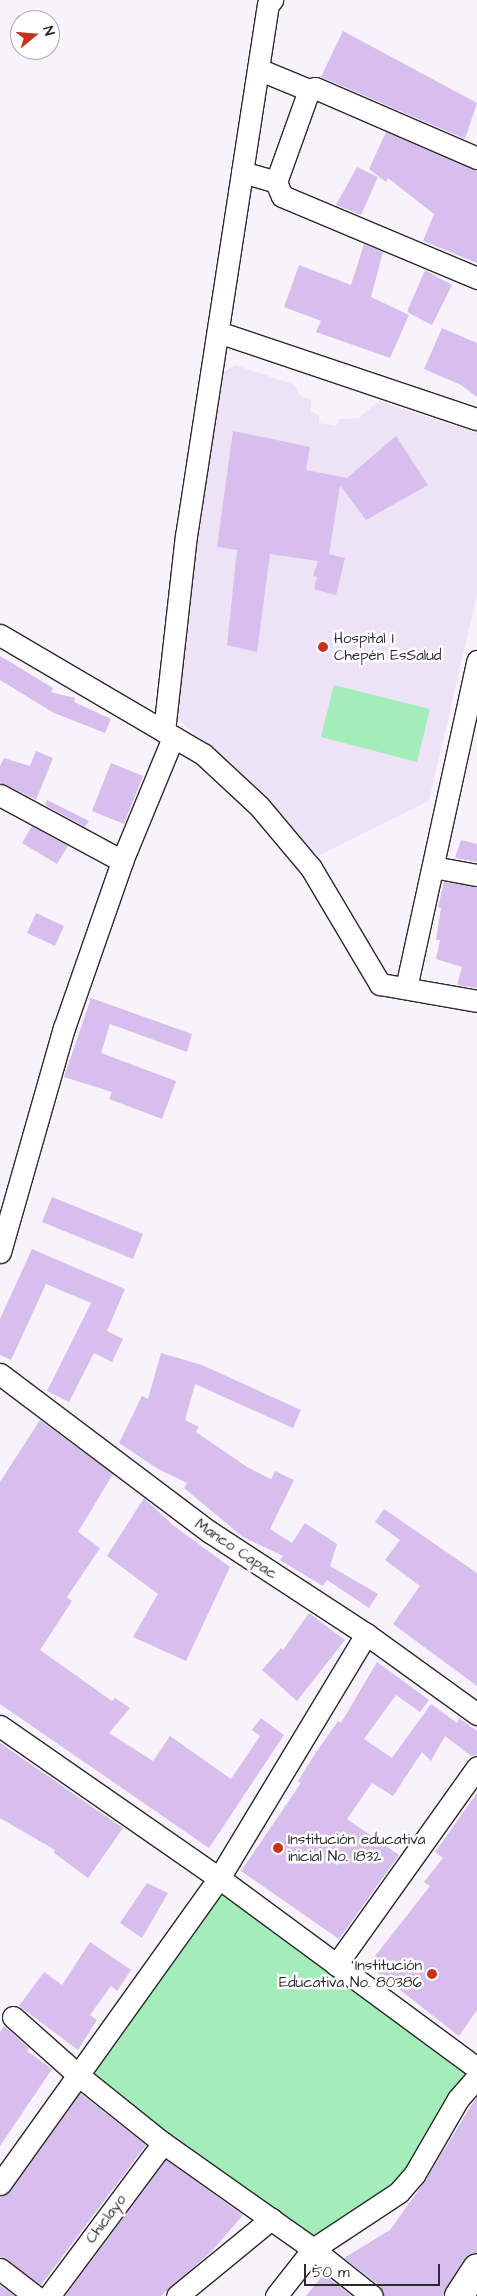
<!DOCTYPE html>
<html>
<head>
<meta charset="utf-8">
<style>
  body { margin:0 }
  #map { position:relative; width:477px; height:2296px; overflow:hidden; background:#f7f2fb; font-family:"Architects Daughter",sans-serif }
  div>[style] { position:absolute }
  .built>* { inset:0; background:#eee2f7 }
  .green>* { inset:0; background:#a4ecb9 }
  .building>* { inset:0; background:#d8beed }
  .roads { filter:drop-shadow(1px 0 #2b2b2b) drop-shadow(-1px 0 #2b2b2b) drop-shadow(0 1px #2b2b2b) drop-shadow(0 -1px #2b2b2b) }
  .street>* { height:21px; margin:-10.5px; padding:0 10.5px; transform-origin:10.5px; border-radius:10.5px; background:#fff }
  .secondary>* { height:28px; margin:-14px; padding:0 14px; transform-origin:14px; border-radius:14px; background:#fff }
  .dots>* { width:14px; height:14px; translate:-50% -50%; box-sizing:border-box; border:2px solid #fff; border-radius:50% }
  span { translate:-50% -50%; white-space:nowrap; text-align:center; line-height:1.15; -webkit-text-stroke:5px #fff; paint-order:stroke }
  .poi-label { font-size:15px; color:#2b2b2b }
  .left { translate:0 -50%; text-align:left }
  .right { translate:-100% -50%; text-align:right }
  .street-label { font-size:15px; color:#2b2b2b }
  .north { position:absolute; left:10px; top:10px; width:50px; height:50px; box-sizing:border-box; background:#fff; border:1px solid #aaa; border-radius:50%; rotate:73deg; font-size:14px; font-weight:700; line-height:20px; text-align:center; color:#2b2b2b }
  .north::after { content:''; display:block; margin:auto; width:18px; height:22px; background:#c8321e; clip-path:polygon(50% 0,100% 100%,50% 72%,0 100%) }
  .scale { position:absolute; left:304px; top:2264px; width:136px; height:22px; box-sizing:border-box; border:2px solid #2b2b2b; border-top:0; padding-left:6px; font-size:15px; line-height:18px; white-space:nowrap; color:#2b2b2b; -webkit-text-stroke:4px #fff; paint-order:stroke }
</style>
</head>
<body>
<div id="map">
  <div class="built">
    <i style="clip-path:polygon(235px 365px,295px 385px,300px 395px,311px 400px,311px 412px,319px 415px,319px 423px,336px 426px,339px 419px,359px 418px,379px 401px,477px 433px,477px 594px,429px 801px,318px 856px,178px 718px,174px 700px,222px 373px)"></i>
  </div>
  <div class="green">
    <i style="clip-path:polygon(334px 685px,430px 709px,417px 762px,321px 737px)"></i>
    <i style="clip-path:polygon(219px 1878px,477px 2068px,414px 2175px,313px 2249px,78px 2075px)"></i>
  </div>
  <div class="building">
    <i style="clip-path:polygon(343px 31px,477px 103px,465px 139px,321px 77px)"></i>
    <i style="clip-path:polygon(386px 132px,477px 170px,477px 263px,423px 241px,434px 214px,388px 178px,386px 182px,369px 169px)"></i>
    <i style="clip-path:polygon(357px 167px,378px 177px,361px 215px,336px 205px)"></i>
    <i style="clip-path:polygon(364px 244px,383px 252px,371px 297px,409px 315px,390px 358px,316px 332px,321px 321px,284px 307px,299px 265px,351px 285px)"></i>
    <i style="clip-path:polygon(425px 270px,452px 285px,432px 325px,407px 312px)"></i>
    <i style="clip-path:polygon(442px 328px,477px 343px,477px 397px,461px 385px,424px 369px)"></i>
    <i style="clip-path:polygon(233px 431px,310px 447px,306px 470px,347px 478px,396px 436px,428px 485px,366px 520px,340px 485px,329px 554px,345px 558px,336px 595px,314px 589px,317px 577px,313px 576px,318px 561px,270px 554px,257px 652px,227px 645px,237px 550px,217px 547px)"></i>
    <i style="clip-path:polygon(0 656px,53px 688px,51px 692px,75px 698px,74px 702px,111px 719px,105px 733px,54px 713px,0 680px)"></i>
    <i style="clip-path:polygon(36px 751px,53px 758px,36px 800px,0 782px,0 766px,4px 758px,30px 766px)"></i>
    <i style="clip-path:polygon(111px 763px,143px 776px,124px 824px,92px 811px)"></i>
    <i style="clip-path:polygon(47px 800px,89px 821px,85px 827px,45px 805px)"></i>
    <i style="clip-path:polygon(32px 826px,68px 846px,57px 864px,22px 843px)"></i>
    <i style="clip-path:polygon(461px 840px,477px 844px,477px 862px,455px 858px)"></i>
    <i style="clip-path:polygon(444px 882px,477px 887px,477px 988px,457px 985px,462px 967px,436px 959px,440px 940px,436px 940px,441px 908px,438px 907px)"></i>
    <i style="clip-path:polygon(36px 913px,64px 926px,55px 946px,27px 933px)"></i>
    <i style="clip-path:polygon(91px 998px,192px 1034px,187px 1052px,110px 1024px,101px 1053px,176px 1081px,162px 1119px,109px 1099px,112px 1092px,64px 1077px)"></i>
    <i style="clip-path:polygon(52px 1197px,143px 1234px,133px 1259px,42px 1222px)"></i>
    <i style="clip-path:polygon(32px 1249px,125px 1289px,107px 1331px,123px 1339px,112px 1362px,94px 1353px,69px 1402px,47px 1391px,91px 1303px,46px 1284px,11px 1360px,0 1355px,0 1319px)"></i>
    <i style="clip-path:polygon(161px 1353px,202px 1365px,301px 1410px,293px 1428px,195px 1384px,185px 1420px,199px 1427px,196px 1432px,247px 1467px,271px 1479px,275px 1471px,294px 1480px,270px 1529px,292px 1543px,305px 1523px,337px 1544px,330px 1566px,378px 1594px,369px 1608px,327px 1580px,323px 1586px,280px 1560px,283px 1556px,243px 1537px,184px 1488px,187px 1483px,158px 1469px,119px 1443px,142px 1396px,148px 1399px)"></i>
    <i style="clip-path:polygon(40px 1420px,113px 1474px,78px 1532px,100px 1548px,67px 1597px,72px 1601px,40px 1650px,112px 1701px,115px 1698px,130px 1708px,109px 1733px,153px 1761px,170px 1736px,231px 1779px,260px 1736px,252px 1730px,261px 1718px,284px 1735px,209px 1848px,0 1704px,0 1482px)"></i>
    <i style="clip-path:polygon(144px 1498px,174px 1526px,230px 1567px,186px 1661px,133px 1637px,158px 1594px,107px 1556px)"></i>
    <i style="clip-path:polygon(384px 1509px,477px 1573px,477px 1686px,393px 1624px,420px 1586px,385px 1560px,400px 1540px,375px 1522px)"></i>
    <i style="clip-path:polygon(309px 1613px,345px 1640px,297px 1701px,262px 1670px,281px 1648px,283px 1650px)"></i>
    <i style="clip-path:polygon(377px 1662px,429px 1700px,420px 1712px,396px 1695px,364px 1739px,392px 1758px,431px 1704px,457px 1723px,459px 1718px,477px 1731px,477px 1755px,471px 1756px,445px 1736px,431px 1761px,422px 1752px,393px 1796px,372px 1783px,347px 1819px,399px 1855px,339px 1939px,241px 1871px,301px 1783px,298px 1781px,315px 1754px,338px 1721px,341px 1723px)"></i>
    <i style="clip-path:polygon(0 1743px,123px 1828px,88px 1878px,54px 1853px,55px 1850px,0 1818px)"></i>
    <i style="clip-path:polygon(477px 1793px,477px 2010px,459px 2036px,368px 1965px,430px 1886px,424px 1882px,443px 1858px,435px 1852px)"></i>
    <i style="clip-path:polygon(147px 1883px,168px 1893px,142px 1938px,120px 1923px)"></i>
    <i style="clip-path:polygon(90px 1942px,131px 1970px,117px 1991px,111px 1986px,90px 2015px,97px 2020px,78px 2050px,19px 2006px,44px 1972px,62px 1985px)"></i>
    <i style="clip-path:polygon(4px 2026px,29px 2048px,27px 2051px,52px 2069px,0 2146px,0 2032px)"></i>
    <i style="clip-path:polygon(80px 2093px,146px 2145px,41px 2285px,0 2257px,0 2198px,10px 2191px)"></i>
    <i style="clip-path:polygon(477px 2096px,477px 2252px,464px 2260px,443px 2296px,384px 2296px,380px 2286px,344px 2258px,390px 2230px,425px 2181px)"></i>
    <i style="clip-path:polygon(166px 2160px,243px 2215px,212px 2251px,161px 2296px,65px 2296px)"></i>
    <i style="clip-path:polygon(324px 2274px,352px 2296px,306px 2296px)"></i>
    <i style="clip-path:polygon(0 2285px,15px 2296px,0 2296px)"></i>
  </div>
  <div class="roads">
    <div class="street">
      <i style="left:258px;top:69px;width:55px;rotate:22.4deg"></i>
      <i style="left:477px;top:158px;width:176px;rotate:-156.6deg"></i>
      <i style="left:315px;top:88px;width:6px;rotate:162deg"></i>
      <i style="left:309px;top:90px;width:98px;rotate:109.7deg"></i>
      <i style="left:276px;top:182px;width:15px;rotate:67deg"></i>
      <i style="left:282px;top:196px;width:212px;rotate:22.8deg"></i>
      <i style="left:242px;top:172px;width:35px;rotate:16deg"></i>
      <i style="left:218px;top:332px;width:273px;rotate:18.6deg"></i>
      <i style="left:0;top:635px;width:235px;rotate:30.4deg"></i>
      <i style="left:203px;top:754px;width:76px;rotate:42.9deg"></i>
      <i style="left:259px;top:806px;width:81px;rotate:50deg"></i>
      <i style="left:311px;top:868px;width:135px;rotate:59.3deg"></i>
      <i style="left:380px;top:984px;width:98px;rotate:9.9deg"></i>
      <i style="left:164px;top:731px;width:196px;rotate:-83.6deg"></i>
      <i style="left:186px;top:536px;width:538px;rotate:-81.24deg"></i>
      <i style="left:268px;top:4px;width:6px;rotate:-45deg"></i>
      <i style="left:0;top:795px;width:139px;rotate:28.4deg"></i>
      <i style="left:433px;top:867px;width:45px;rotate:10.3deg"></i>
      <i style="left:406px;top:988px;width:335px;rotate:-77.7deg"></i>
      <i style="left:0;top:1252px;width:233px;rotate:-74.1deg"></i>
      <i style="left:64px;top:1028px;width:177px;rotate:-70.8deg"></i>
      <i style="left:122px;top:861px;width:134px;rotate:-67.6deg"></i>
      <i style="left:0;top:1374px;width:263px;rotate:37deg"></i>
      <i style="left:210px;top:1532px;width:186px;rotate:33.2deg"></i>
      <i style="left:366px;top:1634px;width:137px;rotate:35.8deg"></i>
      <i style="left:0;top:1726px;width:267px;rotate:34.8deg"></i>
      <i style="left:219px;top:1878px;width:320px;rotate:36.4deg"></i>
      <i style="left:336px;top:1965px;width:243px;rotate:-54.5deg"></i>
      <i style="left:13px;top:2017px;width:87px;rotate:41.7deg"></i>
      <i style="left:78px;top:2075px;width:109px;rotate:38.7deg"></i>
      <i style="left:163px;top:2143px;width:184px;rotate:35.2deg"></i>
      <i style="left:313px;top:2249px;width:75px;rotate:38.5deg"></i>
      <i style="left:0;top:2184px;width:376px;rotate:-54.4deg"></i>
      <i style="left:219px;top:1878px;width:285px;rotate:-58.9deg"></i>
      <i style="left:0;top:2269px;width:44px;rotate:37.6deg"></i>
      <i style="left:49px;top:2296px;width:191px;rotate:-53.3deg"></i>
      <i style="left:177px;top:2296px;width:122px;rotate:-39.3deg"></i>
      <i style="left:276px;top:2296px;width:60px;rotate:-51.8deg"></i>
      <i style="left:313px;top:2249px;width:103px;rotate:-33.5deg"></i>
      <i style="left:399px;top:2192px;width:23px;rotate:-49deg"></i>
      <i style="left:414px;top:2175px;width:88px;rotate:-59.9deg"></i>
      <i style="left:458px;top:2099px;width:29px;rotate:-49deg"></i>
    </div>
    <div class="secondary">
      <i style="left:459px;top:2296px;width:33px;rotate:-57deg"></i>
    </div>
  </div>
  <div class="dots">
    <i style="left:323px;top:647px;background:#c8321e"></i>
    <i style="left:278px;top:1848px;background:#c8321e"></i>
    <i style="left:432px;top:1974px;background:#c8321e"></i>
  </div>
  <div class="poi-label">
    <span class="left" style="left:334px;top:647px">Hospital I<br>Chepén EsSalud</span>
    <span class="left" style="left:288px;top:1848px">Institución educativa<br>inicial No. 1832</span>
    <span class="right" style="left:422px;top:1974px">Institución<br>Educativa No. 80386</span>
  </div>
  <div class="street-label">
    <span style="left:236px;top:1549px;rotate:34deg">Manco Capac</span>
    <span style="left:106px;top:2219px;rotate:-53deg">Chiclayo</span>
  </div>
  <div class="north">N</div>
  <div class="scale">50 m</div>
</div>
</body>
</html>
